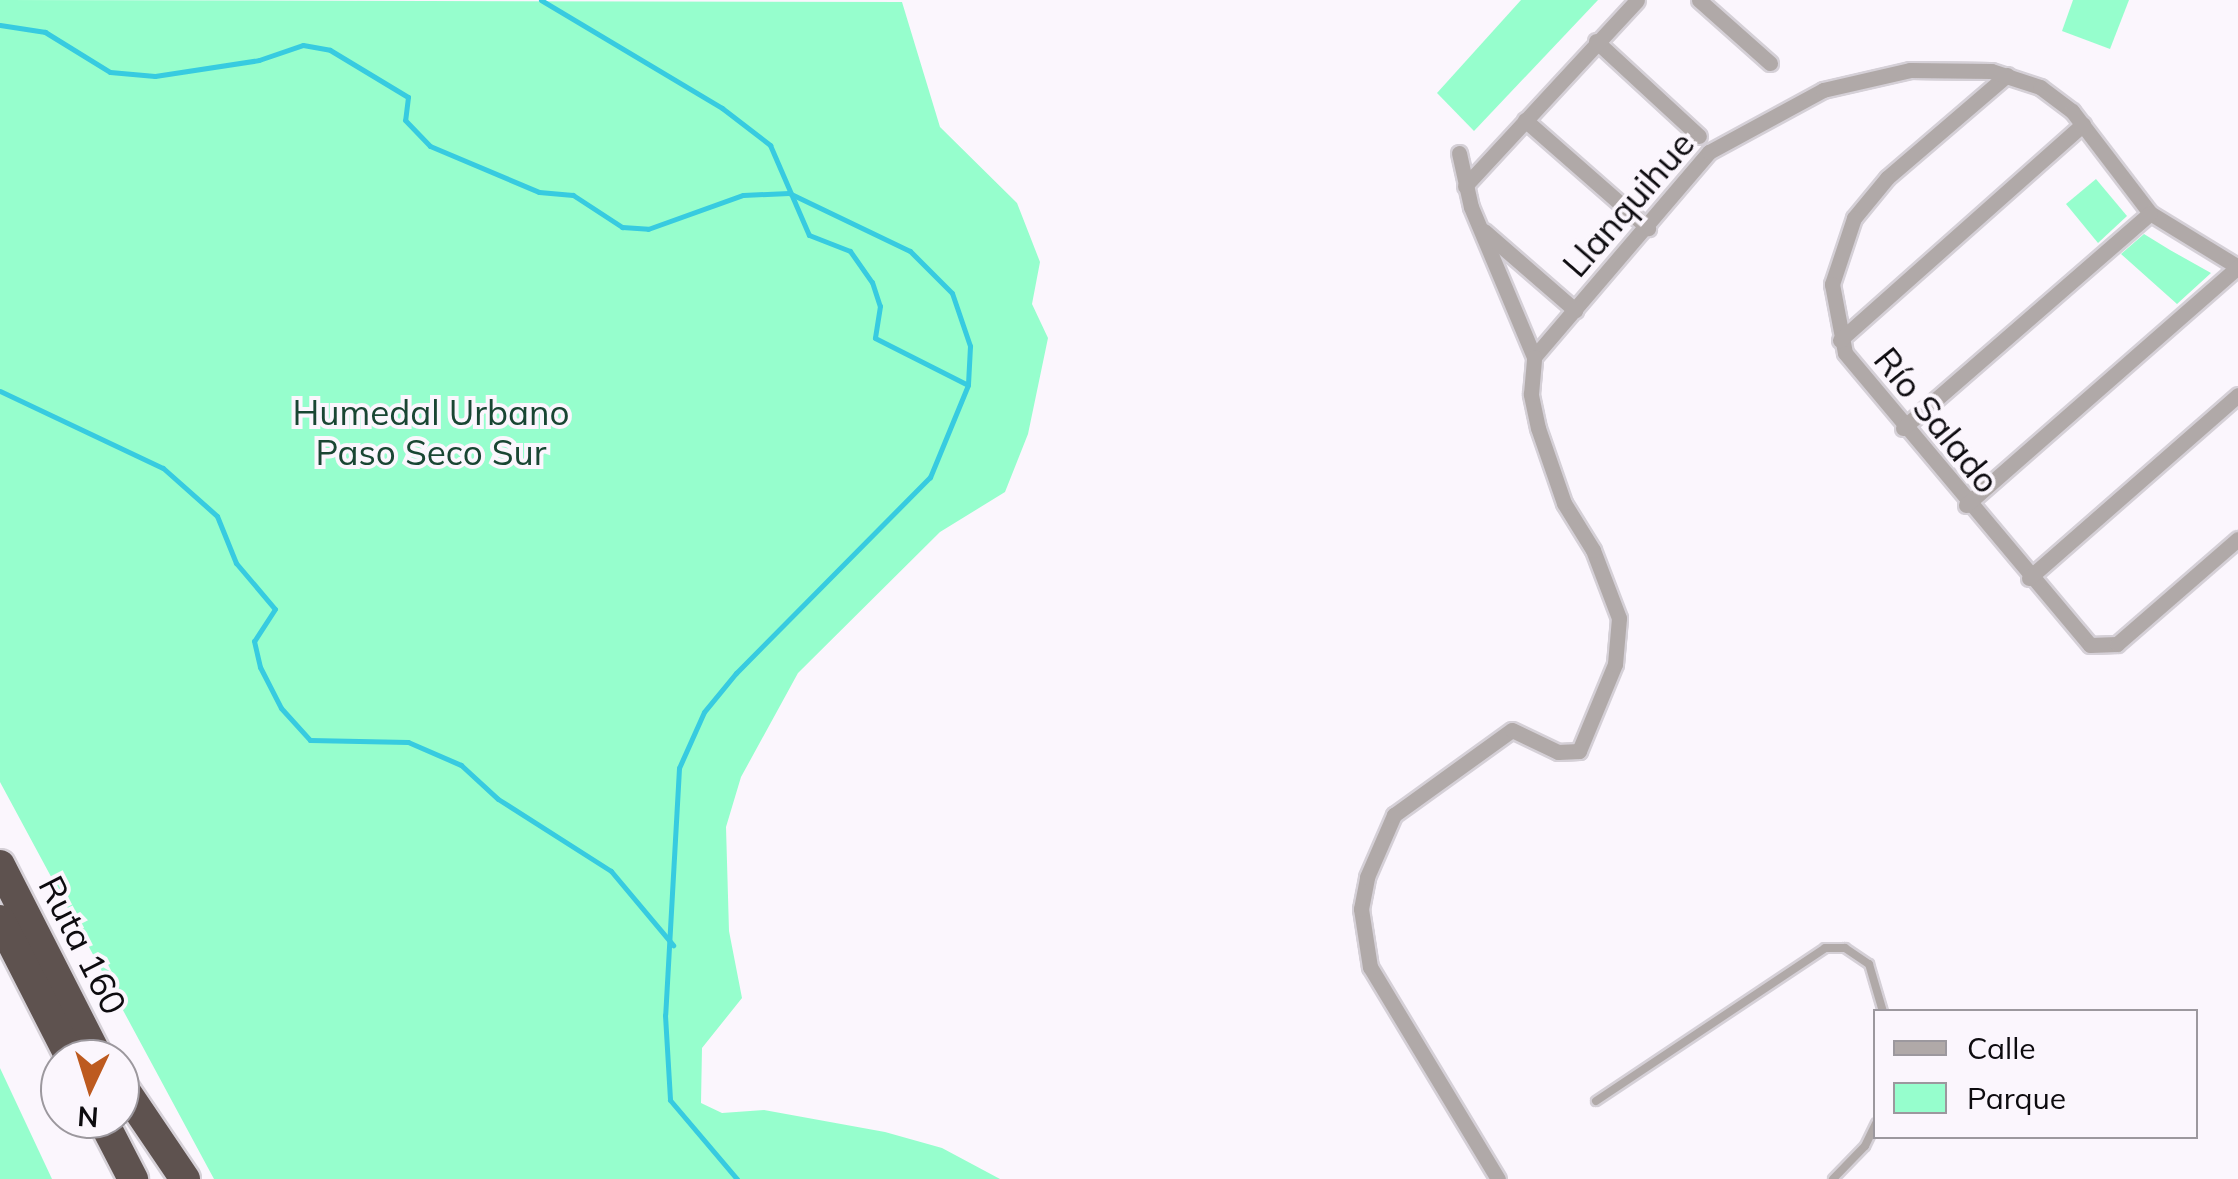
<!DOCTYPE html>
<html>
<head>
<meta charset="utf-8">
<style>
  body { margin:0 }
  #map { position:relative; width:2238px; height:1179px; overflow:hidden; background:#fbf6fd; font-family:Mulish,sans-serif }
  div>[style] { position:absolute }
  .green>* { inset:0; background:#96fecd }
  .stream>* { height:5px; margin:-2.5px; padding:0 2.5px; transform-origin:2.5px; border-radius:2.5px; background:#37cbe0 }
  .roads { filter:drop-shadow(2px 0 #d5d0d7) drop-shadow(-2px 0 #d5d0d7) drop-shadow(0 2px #d5d0d7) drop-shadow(0 -2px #d5d0d7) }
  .lane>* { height:8px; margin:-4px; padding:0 4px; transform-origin:4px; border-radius:4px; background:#b0a9a8 }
  .street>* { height:15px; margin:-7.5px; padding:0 7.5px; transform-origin:7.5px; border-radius:7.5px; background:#b0a9a8 }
  .highway>* { height:30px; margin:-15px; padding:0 15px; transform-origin:15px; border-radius:15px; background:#5e524f }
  span { translate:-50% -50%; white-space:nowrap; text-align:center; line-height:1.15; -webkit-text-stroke:8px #fbf6fd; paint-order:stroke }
  .street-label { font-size:35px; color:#0d0b0f }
  .park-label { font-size:35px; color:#194633 }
  .legend { position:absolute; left:1873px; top:1009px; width:325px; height:130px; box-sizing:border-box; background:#fbf6fd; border:2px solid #9c989e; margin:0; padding:12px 18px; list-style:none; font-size:30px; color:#0d0b0f }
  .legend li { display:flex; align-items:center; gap:20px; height:50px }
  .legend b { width:50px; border:2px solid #9c989e }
  .north { position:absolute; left:40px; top:1039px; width:100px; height:100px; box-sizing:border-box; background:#fbf6fd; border:2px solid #9c989e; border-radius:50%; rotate:184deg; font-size:28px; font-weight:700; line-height:40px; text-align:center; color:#0d0b0f }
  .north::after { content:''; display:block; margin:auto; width:35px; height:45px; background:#bd5a1f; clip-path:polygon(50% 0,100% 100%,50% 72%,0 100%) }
</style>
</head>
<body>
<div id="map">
  <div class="green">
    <i style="clip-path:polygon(0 0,902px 2px,940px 127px,1017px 203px,1040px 262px,1032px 304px,1048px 338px,1028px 434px,1005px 492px,940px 532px,798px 673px,741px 777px,726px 827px,729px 931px,742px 998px,702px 1048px,701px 1103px,722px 1113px,764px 1110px,885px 1132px,942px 1148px,1000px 1179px,214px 1179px,0 782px)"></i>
    <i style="clip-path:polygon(1521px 0,1598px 0,1474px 131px,1437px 93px)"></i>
    <i style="clip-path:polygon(2073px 0,2129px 0,2110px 49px,2062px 31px)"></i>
    <i style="clip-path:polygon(2096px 179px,2127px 216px,2098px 243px,2066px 204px)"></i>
    <i style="clip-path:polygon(2144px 234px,2170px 250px,2211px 273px,2177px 304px,2121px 254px)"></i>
    <i style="clip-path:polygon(0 1068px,52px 1179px,0 1179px)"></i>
  </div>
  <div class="stream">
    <i style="left:541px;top:0;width:211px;rotate:30.8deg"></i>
    <i style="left:722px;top:108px;width:61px;rotate:37.6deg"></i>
    <i style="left:770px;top:145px;width:98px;rotate:66.6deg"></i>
    <i style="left:809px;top:235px;width:44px;rotate:21.3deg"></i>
    <i style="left:850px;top:251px;width:38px;rotate:55deg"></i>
    <i style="left:872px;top:282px;width:25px;rotate:72deg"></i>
    <i style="left:880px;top:306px;width:32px;rotate:99deg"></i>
    <i style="left:875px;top:338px;width:102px;rotate:26.8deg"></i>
    <i style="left:0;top:25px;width:46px;rotate:8.8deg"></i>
    <i style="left:45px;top:32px;width:76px;rotate:31.6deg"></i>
    <i style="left:110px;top:72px;width:45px;rotate:5.1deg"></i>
    <i style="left:155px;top:76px;width:105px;rotate:-8.7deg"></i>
    <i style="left:259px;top:60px;width:46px;rotate:-18.8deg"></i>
    <i style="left:303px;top:45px;width:27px;rotate:10deg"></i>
    <i style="left:330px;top:50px;width:91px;rotate:31.1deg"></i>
    <i style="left:408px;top:97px;width:23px;rotate:97deg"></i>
    <i style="left:405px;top:120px;width:36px;rotate:46deg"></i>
    <i style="left:430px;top:146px;width:118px;rotate:22.9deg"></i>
    <i style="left:539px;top:192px;width:34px;rotate:5deg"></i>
    <i style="left:573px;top:195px;width:59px;rotate:33.1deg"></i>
    <i style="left:622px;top:227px;width:26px;rotate:4deg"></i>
    <i style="left:648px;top:229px;width:101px;rotate:-19.7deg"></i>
    <i style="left:743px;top:195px;width:46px;rotate:-2.5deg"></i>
    <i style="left:789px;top:193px;width:134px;rotate:25.6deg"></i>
    <i style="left:910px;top:251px;width:59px;rotate:45deg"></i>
    <i style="left:952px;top:293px;width:56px;rotate:71.2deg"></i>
    <i style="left:970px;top:346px;width:39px;rotate:93deg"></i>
    <i style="left:968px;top:385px;width:100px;rotate:112.4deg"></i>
    <i style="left:930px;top:477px;width:276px;rotate:134.7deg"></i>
    <i style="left:736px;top:673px;width:50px;rotate:129.4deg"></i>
    <i style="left:704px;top:712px;width:61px;rotate:114.1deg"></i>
    <i style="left:679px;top:768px;width:247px;rotate:93.2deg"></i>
    <i style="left:665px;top:1015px;width:85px;rotate:86.6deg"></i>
    <i style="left:670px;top:1100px;width:104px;rotate:49.7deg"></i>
    <i style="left:0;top:391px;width:180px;rotate:25.3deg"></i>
    <i style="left:163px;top:468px;width:72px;rotate:41.6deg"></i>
    <i style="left:217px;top:516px;width:51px;rotate:68deg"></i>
    <i style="left:236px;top:563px;width:60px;rotate:49.7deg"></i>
    <i style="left:275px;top:609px;width:38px;rotate:123deg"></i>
    <i style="left:254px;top:641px;width:27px;rotate:77deg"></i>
    <i style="left:260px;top:667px;width:46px;rotate:62.9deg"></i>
    <i style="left:281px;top:708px;width:43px;rotate:47.8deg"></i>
    <i style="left:310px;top:740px;width:98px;rotate:1.2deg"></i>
    <i style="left:408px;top:742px;width:58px;rotate:23.5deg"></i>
    <i style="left:461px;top:765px;width:50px;rotate:42.6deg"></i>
    <i style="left:498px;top:799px;width:134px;rotate:32.5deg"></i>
    <i style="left:611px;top:871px;width:97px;rotate:50deg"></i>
  </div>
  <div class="roads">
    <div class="lane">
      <i style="left:1596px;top:1101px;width:275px;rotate:-33.7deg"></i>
      <i style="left:1825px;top:948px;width:20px"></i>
      <i style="left:1845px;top:948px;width:29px;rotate:34deg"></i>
      <i style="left:1869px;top:964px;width:50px;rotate:73.7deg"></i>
      <i style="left:1833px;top:1179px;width:46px;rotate:-45.9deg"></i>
      <i style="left:1865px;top:1146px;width:25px;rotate:-64deg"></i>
    </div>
    <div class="street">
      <i style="left:1699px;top:0;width:95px;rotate:41.6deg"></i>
      <i style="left:1596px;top:41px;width:140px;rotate:42.7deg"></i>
      <i style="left:2007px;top:75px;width:158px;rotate:139.4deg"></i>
      <i style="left:1887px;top:178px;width:52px;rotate:129.5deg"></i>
      <i style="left:1854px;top:218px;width:70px;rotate:108.4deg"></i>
      <i style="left:1832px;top:284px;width:70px;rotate:79.3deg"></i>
      <i style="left:1845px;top:353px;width:381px;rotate:50deg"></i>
      <i style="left:2090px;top:645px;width:27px;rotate:-2deg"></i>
      <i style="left:2117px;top:644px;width:160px;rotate:-41deg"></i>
      <i style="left:1525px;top:120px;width:164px;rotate:41.3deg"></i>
      <i style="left:1459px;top:153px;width:55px;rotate:77.5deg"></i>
      <i style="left:1471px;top:207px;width:163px;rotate:67.2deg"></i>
      <i style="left:1465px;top:186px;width:253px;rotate:-47.2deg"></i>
      <i style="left:1484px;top:231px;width:121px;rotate:41deg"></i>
      <i style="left:1840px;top:340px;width:325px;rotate:-41.6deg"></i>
      <i style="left:1534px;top:357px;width:270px;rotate:-49.5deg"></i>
      <i style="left:1709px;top:152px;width:130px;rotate:-28.5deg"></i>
      <i style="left:1823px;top:90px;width:89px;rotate:-12.9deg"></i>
      <i style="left:1910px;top:70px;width:81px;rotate:0.7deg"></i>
      <i style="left:1991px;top:71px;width:52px;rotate:18.1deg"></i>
      <i style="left:2040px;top:87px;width:40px;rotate:37deg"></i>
      <i style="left:2072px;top:111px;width:128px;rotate:52.6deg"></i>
      <i style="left:2150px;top:213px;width:103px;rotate:31.5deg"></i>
      <i style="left:1903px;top:428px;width:327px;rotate:-41deg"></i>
      <i style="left:1966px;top:505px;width:361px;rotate:-41.2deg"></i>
      <i style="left:2029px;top:578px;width:278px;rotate:-41.2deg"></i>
      <i style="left:1498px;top:1179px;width:248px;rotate:-121.1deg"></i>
      <i style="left:1370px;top:967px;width:59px;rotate:-98.8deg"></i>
      <i style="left:1361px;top:909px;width:33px;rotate:-79deg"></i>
      <i style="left:1367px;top:877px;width:68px;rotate:-66.5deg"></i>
      <i style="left:1394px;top:815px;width:145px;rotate:-35.8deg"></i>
      <i style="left:1512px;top:730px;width:51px;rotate:25.6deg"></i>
      <i style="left:1558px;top:752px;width:21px;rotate:-3deg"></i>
      <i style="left:1579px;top:751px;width:94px;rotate:-67.5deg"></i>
      <i style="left:1615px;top:664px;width:46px;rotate:-85deg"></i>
      <i style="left:1619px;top:618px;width:73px;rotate:-110.9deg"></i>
      <i style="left:1593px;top:550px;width:55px;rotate:-121.7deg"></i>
      <i style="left:1564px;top:503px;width:79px;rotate:-109.1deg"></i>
      <i style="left:1538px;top:428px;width:35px;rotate:-102deg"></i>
      <i style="left:1531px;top:394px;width:37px;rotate:-85deg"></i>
    </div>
    <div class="highway">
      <i style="left:0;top:865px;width:218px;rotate:63deg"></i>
      <i style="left:0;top:920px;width:156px;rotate:62.9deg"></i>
      <i style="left:120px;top:1083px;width:116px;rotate:55.9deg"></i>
      <i style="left:102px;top:1119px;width:68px;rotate:62.7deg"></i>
    </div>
  </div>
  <div class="street-label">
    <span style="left:1628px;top:204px;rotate:-49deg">Llanquihue</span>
    <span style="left:1937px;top:420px;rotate:51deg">Río Salado</span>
    <span style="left:83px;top:945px;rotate:63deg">Ruta 160</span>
  </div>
  <div class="park-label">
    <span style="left:431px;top:432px">Humedal Urbano<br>Paso Seco Sur</span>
  </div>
  <ul class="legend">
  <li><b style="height:12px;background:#b0a9a8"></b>Calle</li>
  <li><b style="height:28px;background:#96fecd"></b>Parque</li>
  </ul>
  <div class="north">N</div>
</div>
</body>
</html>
